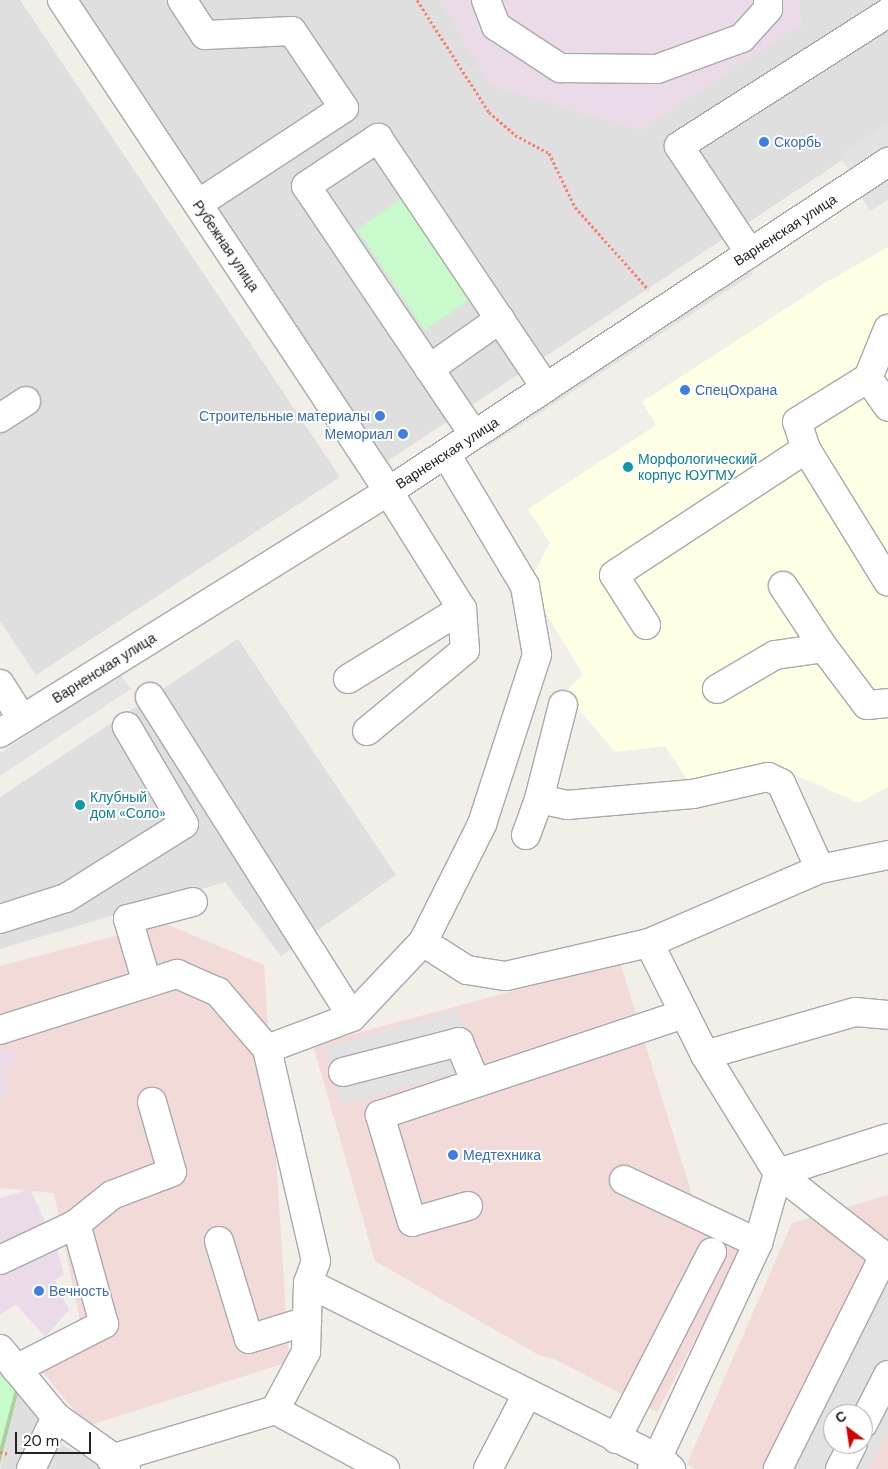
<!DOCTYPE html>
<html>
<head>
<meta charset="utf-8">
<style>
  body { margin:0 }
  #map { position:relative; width:888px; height:1469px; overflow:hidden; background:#f2efe9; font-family:"DM Sans",sans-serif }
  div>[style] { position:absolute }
  .residential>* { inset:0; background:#e0dfdf }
  .commercial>* { inset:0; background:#f2dad9 }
  .industrial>* { inset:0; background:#ebdbe8 }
  .education>* { inset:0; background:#ffffe5 }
  .forest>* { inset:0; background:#add19e }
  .park>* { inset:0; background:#c8facc }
  .parking>* { inset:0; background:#e2e2e2 }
  .path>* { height:3px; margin-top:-1.5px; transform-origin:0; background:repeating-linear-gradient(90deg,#fa8072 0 2.5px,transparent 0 5px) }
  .roads { filter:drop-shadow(1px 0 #a9a9a9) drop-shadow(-1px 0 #a9a9a9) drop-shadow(0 1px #a9a9a9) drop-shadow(0 -1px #a9a9a9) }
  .minor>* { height:28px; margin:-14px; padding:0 14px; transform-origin:14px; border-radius:14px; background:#fff }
  .dots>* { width:14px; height:14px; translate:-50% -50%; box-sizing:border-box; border:2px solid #fff; border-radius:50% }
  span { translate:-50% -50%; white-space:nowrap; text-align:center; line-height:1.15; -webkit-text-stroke:4px #fff; paint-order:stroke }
  .shop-label { font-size:14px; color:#366cbe }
  .left { translate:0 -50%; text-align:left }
  .right { translate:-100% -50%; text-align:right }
  .street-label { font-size:14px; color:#222 }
  .culture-label { font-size:14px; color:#0d838f }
  .north { position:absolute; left:823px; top:1404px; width:50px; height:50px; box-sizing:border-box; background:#fff; border:1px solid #a7a7a7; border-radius:50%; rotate:329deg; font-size:14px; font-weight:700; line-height:20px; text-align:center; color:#222 }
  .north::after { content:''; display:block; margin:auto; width:18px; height:22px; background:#d40000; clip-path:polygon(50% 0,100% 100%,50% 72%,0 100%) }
  .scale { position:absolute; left:15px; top:1432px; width:76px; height:22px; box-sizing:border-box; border:2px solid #222; border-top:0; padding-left:6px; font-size:15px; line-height:18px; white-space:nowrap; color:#222; -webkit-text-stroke:4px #fff; paint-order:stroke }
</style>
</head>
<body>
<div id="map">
  <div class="residential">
    <i style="clip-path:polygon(0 0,20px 0,340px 477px,36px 675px,0 621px)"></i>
    <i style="clip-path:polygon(79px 0,440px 0,490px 85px,801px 25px,798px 0,888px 0,888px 130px,386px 462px)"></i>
    <i style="clip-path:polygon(238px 639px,396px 875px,281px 956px,225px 882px,0 949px,0 797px)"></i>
    <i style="clip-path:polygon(18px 1393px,58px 1443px,110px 1469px,0 1469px)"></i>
  </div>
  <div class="commercial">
    <i style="clip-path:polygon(164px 923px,264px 965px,289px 1362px,87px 1426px,23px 1348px,80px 1321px,54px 1193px,0 1188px,0 966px)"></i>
    <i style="clip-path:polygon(620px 962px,692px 1195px,671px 1210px,743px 1248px,657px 1412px,554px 1359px,539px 1355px,375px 1261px,313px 1045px)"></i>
    <i style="clip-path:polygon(evenodd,888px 1195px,888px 1469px,696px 1469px,687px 1464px,792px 1223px,888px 1195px,833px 1414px,863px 1414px,863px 1444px,833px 1444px,833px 1414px)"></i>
  </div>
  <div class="industrial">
    <i style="clip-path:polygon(440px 0,798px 0,801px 25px,640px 130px,490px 85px)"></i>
    <i style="clip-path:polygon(12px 1048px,16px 1066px,3px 1071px,10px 1093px,0 1096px,0 1051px)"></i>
    <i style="clip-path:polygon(30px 1189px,57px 1248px,64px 1274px,55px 1280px,69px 1310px,45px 1337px,16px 1304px,0 1315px,0 1198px)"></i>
  </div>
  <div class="education">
    <i style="clip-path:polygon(888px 247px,888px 787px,859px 803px,787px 771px,690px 784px,665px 746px,615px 752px,565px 693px,583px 674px,528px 584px,550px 543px,528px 509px,656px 425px,642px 402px,822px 285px)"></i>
  </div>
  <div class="forest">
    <i style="clip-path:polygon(0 1371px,18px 1393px,0 1465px)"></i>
  </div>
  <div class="park">
    <i style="clip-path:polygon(403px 198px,471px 299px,425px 330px,357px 229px)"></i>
    <i style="clip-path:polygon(0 1360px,17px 1382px,0 1447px)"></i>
  </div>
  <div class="parking">
    <i style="clip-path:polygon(888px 123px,888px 146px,849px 170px,839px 155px)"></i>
    <i style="clip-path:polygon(888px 175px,888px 200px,870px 211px,859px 193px)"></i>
    <i style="clip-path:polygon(744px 262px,753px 274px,486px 448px,478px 435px)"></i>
    <i style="clip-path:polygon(120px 674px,131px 689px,0 776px,0 753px)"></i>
    <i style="clip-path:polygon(458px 1009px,474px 1067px,341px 1105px,325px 1048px)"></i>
    <i style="clip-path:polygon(evenodd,881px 1235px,888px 1239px,888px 1431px,869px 1469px,762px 1469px,881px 1235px,833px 1414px,863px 1414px,863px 1444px,833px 1444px,833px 1414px)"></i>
  </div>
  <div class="path">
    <i style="left:417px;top:0;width:133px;rotate:57.3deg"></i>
    <i style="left:489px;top:112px;width:35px;rotate:41deg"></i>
    <i style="left:515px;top:135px;width:38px;rotate:28deg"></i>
    <i style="left:549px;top:153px;width:60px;rotate:64.3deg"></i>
    <i style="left:575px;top:207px;width:110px;rotate:48.3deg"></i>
    <i style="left:0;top:1452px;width:9px;rotate:13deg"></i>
  </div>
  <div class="roads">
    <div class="minor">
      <i style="left:62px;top:0;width:571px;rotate:56.37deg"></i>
      <i style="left:378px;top:475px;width:158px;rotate:57.9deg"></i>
      <i style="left:462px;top:609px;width:41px;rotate:85.8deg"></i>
      <i style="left:465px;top:650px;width:127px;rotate:140.4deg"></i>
      <i style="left:182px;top:0;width:42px;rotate:56.7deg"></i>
      <i style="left:205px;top:35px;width:87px;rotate:-2.6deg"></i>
      <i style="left:292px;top:31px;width:93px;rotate:56deg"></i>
      <i style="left:344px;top:108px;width:175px;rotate:146.7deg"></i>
      <i style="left:486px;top:0;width:28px;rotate:69deg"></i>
      <i style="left:496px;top:26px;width:77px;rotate:33.3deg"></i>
      <i style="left:560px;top:68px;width:97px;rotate:0.6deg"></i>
      <i style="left:657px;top:69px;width:90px;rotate:-20deg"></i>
      <i style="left:742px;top:38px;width:39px;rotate:-48deg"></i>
      <i style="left:768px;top:9px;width:9px;rotate:-90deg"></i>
      <i style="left:750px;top:253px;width:128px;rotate:-123.6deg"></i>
      <i style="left:679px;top:146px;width:248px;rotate:-32.5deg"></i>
      <i style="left:429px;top:369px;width:87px;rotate:-35.2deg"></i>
      <i style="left:868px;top:378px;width:53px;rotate:-67.8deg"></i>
      <i style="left:0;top:418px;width:31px;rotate:-33deg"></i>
      <i style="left:474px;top:435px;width:300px;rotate:-124deg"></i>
      <i style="left:306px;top:186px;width:87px;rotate:-33.7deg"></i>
      <i style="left:378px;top:138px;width:301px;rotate:56.1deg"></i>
      <i style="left:806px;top:449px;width:28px;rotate:-108deg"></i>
      <i style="left:797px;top:422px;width:84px;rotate:-31.8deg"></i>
      <i style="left:868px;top:378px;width:35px;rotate:55deg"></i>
      <i style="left:783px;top:586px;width:74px;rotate:56.5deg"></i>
      <i style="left:646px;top:625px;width:59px;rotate:-122.6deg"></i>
      <i style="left:614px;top:575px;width:230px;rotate:-33.3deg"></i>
      <i style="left:806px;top:449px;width:156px;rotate:58.3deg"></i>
      <i style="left:348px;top:679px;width:134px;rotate:-31.6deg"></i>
      <i style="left:0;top:684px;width:41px;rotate:57.8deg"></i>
      <i style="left:717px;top:689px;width:67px;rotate:-30.4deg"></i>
      <i style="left:775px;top:655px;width:49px;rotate:-8.1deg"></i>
      <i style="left:824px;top:648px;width:71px;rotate:53deg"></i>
      <i style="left:867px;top:705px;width:21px;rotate:-5deg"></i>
      <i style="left:150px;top:697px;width:378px;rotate:57.7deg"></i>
      <i style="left:0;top:733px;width:458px;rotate:-31.9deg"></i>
      <i style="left:389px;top:491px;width:598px;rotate:-33.4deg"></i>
      <i style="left:539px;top:799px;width:29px;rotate:12deg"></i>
      <i style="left:567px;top:805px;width:126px;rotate:-5deg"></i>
      <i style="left:693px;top:794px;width:77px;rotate:-12.8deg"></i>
      <i style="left:768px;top:777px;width:14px;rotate:25deg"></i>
      <i style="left:781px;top:783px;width:94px;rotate:65.6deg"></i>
      <i style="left:820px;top:869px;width:186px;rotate:156.6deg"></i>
      <i style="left:526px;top:835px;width:38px;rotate:-70deg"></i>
      <i style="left:539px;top:799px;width:97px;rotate:-75.7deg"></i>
      <i style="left:820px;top:869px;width:69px;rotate:-11.6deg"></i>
      <i style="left:0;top:919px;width:69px;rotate:-17.7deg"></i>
      <i style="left:66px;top:898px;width:139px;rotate:-32.1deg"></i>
      <i style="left:184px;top:824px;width:113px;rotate:-120.4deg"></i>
      <i style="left:423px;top:942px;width:52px;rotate:32.5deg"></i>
      <i style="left:467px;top:970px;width:39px;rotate:9deg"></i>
      <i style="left:506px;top:976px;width:147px;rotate:-13deg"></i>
      <i style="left:649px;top:943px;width:125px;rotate:63.4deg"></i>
      <i style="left:705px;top:1055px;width:139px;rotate:58.3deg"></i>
      <i style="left:778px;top:1173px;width:73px;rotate:105.9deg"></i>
      <i style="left:758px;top:1243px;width:250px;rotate:115.1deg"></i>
      <i style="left:147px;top:983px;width:67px;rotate:-106.5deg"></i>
      <i style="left:128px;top:919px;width:67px;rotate:-14.7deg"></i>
      <i style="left:0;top:1030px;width:186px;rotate:-17.6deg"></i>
      <i style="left:177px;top:974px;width:45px;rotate:23.7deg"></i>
      <i style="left:218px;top:992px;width:75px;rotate:49.3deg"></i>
      <i style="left:705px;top:1055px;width:156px;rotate:-16deg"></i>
      <i style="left:855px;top:1012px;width:33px;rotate:5deg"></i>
      <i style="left:343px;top:1072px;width:120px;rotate:-14.5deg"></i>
      <i style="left:459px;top:1042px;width:44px;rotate:67.5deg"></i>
      <i style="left:778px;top:1173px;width:135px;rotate:38.1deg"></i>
      <i style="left:884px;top:1256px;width:238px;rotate:116.5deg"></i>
      <i style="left:778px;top:1173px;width:115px;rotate:-17.7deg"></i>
      <i style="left:624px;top:1180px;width:148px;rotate:25.2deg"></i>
      <i style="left:468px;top:1206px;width:58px;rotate:164.1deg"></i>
      <i style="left:412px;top:1222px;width:112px;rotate:-106.7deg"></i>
      <i style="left:380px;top:1115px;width:319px;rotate:-18.4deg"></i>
      <i style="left:219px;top:1241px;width:102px;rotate:73deg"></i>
      <i style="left:249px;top:1339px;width:61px;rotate:-17.2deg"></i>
      <i style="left:0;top:1260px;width:84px;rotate:-25.3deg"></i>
      <i style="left:76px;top:1224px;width:46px;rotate:-38.9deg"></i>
      <i style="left:112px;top:1195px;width:64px;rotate:-21deg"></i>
      <i style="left:172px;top:1172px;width:73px;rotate:-105.9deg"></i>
      <i style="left:308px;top:1283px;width:394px;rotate:26.6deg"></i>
      <i style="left:660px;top:1459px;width:15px;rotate:42deg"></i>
      <i style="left:0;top:1349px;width:88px;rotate:50.5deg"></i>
      <i style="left:56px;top:1417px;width:86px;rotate:35.5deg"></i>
      <i style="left:16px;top:1369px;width:99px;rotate:-27.1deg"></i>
      <i style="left:104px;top:1324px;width:104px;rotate:-105.6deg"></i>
      <i style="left:275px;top:1410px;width:125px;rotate:28.2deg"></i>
      <i style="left:863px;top:1424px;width:55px;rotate:-63deg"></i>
      <i style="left:616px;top:1439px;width:210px;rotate:-62.8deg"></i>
      <i style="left:111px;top:1459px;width:171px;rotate:-16.6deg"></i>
      <i style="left:275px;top:1410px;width:66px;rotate:-61.9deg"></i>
      <i style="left:306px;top:1352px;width:69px;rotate:-88.3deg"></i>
      <i style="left:308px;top:1283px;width:23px;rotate:-70deg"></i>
      <i style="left:316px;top:1261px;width:218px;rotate:-103deg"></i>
      <i style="left:267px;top:1049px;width:91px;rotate:-20.6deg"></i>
      <i style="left:352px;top:1017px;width:103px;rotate:-46.6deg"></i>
      <i style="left:423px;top:942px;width:132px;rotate:-63.4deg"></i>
      <i style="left:482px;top:824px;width:178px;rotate:-72deg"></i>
      <i style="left:537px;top:655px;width:70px;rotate:-99.9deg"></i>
      <i style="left:525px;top:586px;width:154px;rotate:-120.9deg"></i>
      <i style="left:31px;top:1469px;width:58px;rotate:-64.3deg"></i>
      <i style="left:488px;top:1469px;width:85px;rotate:-62.5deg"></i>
      <i style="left:840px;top:1469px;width:28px;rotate:-63deg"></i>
    </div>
  </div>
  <div class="dots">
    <i style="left:764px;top:142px;background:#3f7fe0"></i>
    <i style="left:685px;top:390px;background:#3f7fe0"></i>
    <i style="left:380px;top:416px;background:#3f7fe0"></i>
    <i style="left:403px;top:434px;background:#3f7fe0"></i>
    <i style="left:628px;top:467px;background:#0f9aa8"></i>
    <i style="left:80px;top:805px;background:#0f9aa8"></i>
    <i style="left:453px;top:1155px;background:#3f7fe0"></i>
    <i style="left:39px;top:1291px;background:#3f7fe0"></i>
  </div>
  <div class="shop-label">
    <span class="left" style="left:774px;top:142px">Скорбь</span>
    <span class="left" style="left:695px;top:390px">СпецОхрана</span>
    <span class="right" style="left:370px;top:416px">Строительные материалы</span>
    <span class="right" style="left:393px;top:434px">Мемориал</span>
    <span class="left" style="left:463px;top:1155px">Медтехника</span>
    <span class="left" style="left:49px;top:1291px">Вечность</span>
  </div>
  <div class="street-label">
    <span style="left:785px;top:230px;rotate:-33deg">Варненская улица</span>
    <span style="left:226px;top:246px;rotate:56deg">Рубежная улица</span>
    <span style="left:447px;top:453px;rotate:-33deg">Варненская улица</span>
    <span style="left:104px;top:668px;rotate:-32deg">Варненская улица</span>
  </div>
  <div class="culture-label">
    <span class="left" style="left:638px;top:467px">Морфологический<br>корпус ЮУГМУ</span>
    <span class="left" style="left:90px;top:805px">Клубный<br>дом «Соло»</span>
  </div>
  <div class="north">С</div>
  <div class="scale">20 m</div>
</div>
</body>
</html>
